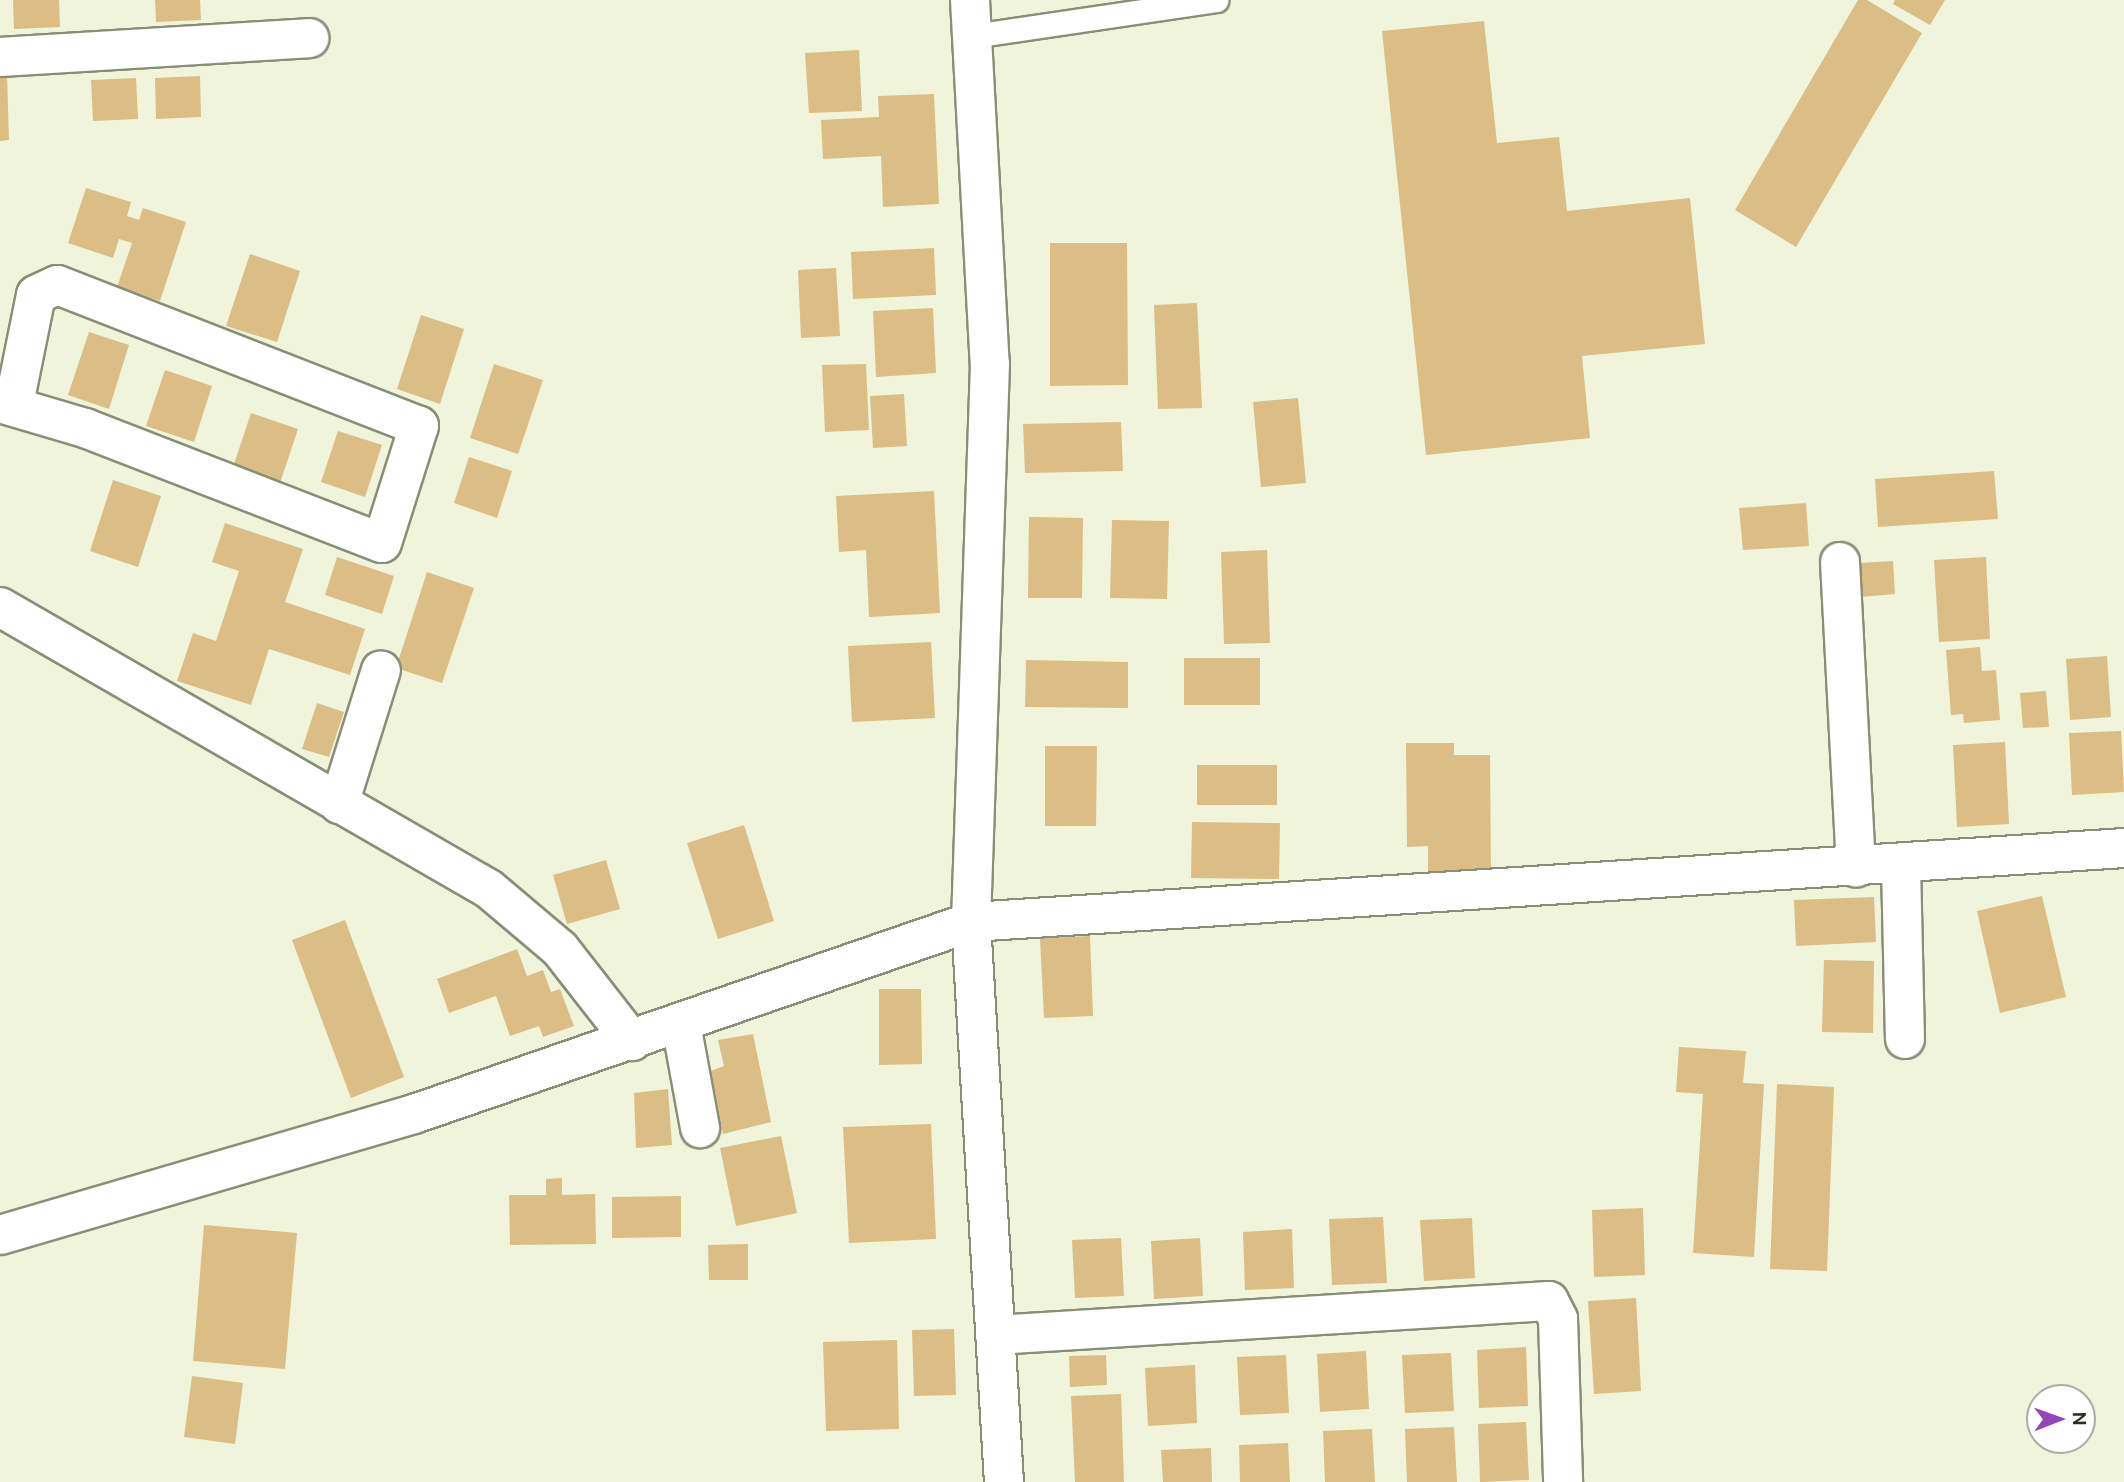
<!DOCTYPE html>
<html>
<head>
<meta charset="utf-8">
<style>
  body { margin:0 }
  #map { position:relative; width:2124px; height:1482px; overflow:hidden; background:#eff4da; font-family:Ubuntu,sans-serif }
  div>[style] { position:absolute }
  .building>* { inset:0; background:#dabe86 }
  .roads { filter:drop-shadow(2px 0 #898e76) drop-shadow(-2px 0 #898e76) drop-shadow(0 2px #898e76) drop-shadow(0 -2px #898e76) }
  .service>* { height:23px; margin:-11.5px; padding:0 11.5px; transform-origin:11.5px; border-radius:11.5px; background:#fff }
  .minor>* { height:38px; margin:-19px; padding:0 19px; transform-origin:19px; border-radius:19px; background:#fff }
  .tertiary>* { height:38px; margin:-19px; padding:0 19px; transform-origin:19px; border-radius:19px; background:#fff }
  span { translate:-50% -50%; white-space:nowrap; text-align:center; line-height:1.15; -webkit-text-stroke:7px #fff; paint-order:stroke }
  .north { position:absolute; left:2026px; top:1384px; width:70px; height:70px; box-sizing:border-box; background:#fff; border:2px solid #ababa7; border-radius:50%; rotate:89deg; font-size:19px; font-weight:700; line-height:28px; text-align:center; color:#2c2e24 }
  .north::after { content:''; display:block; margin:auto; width:24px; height:32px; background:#9246b8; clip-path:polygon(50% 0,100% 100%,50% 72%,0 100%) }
</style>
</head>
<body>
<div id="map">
  <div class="building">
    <i style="clip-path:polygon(13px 0,59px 0,60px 27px,14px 29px)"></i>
    <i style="clip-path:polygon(155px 0,200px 0,201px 20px,156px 22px)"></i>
    <i style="clip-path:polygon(1858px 0,1867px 0,1922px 33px,1796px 247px,1735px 210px)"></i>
    <i style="clip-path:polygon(1895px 0,1945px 0,1930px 25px,1893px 4px)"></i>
    <i style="clip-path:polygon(1484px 21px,1497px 143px,1559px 137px,1567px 211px,1690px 198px,1705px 344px,1582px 356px,1590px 438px,1426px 455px,1382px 31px)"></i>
    <i style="clip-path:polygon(859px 50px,862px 111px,809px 113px,805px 53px)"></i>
    <i style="clip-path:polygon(7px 74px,9px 140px,0 141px,0 75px)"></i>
    <i style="clip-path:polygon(200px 76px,201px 117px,156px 119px,155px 78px)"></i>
    <i style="clip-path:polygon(136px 78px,138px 119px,93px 121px,91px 80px)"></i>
    <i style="clip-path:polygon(934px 94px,939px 204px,883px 207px,881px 156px,823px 159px,821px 120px,879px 117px,878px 96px)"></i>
    <i style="clip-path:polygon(86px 188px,131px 202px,127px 216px,139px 220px,143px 208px,186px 222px,160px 301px,117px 287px,132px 243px,119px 239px,113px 258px,68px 243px)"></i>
    <i style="clip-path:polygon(1050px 243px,1127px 243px,1128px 385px,1050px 386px)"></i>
    <i style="clip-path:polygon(934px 248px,936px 295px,853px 299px,851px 252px)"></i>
    <i style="clip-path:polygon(250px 254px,300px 271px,277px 342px,226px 326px)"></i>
    <i style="clip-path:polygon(836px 268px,840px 336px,801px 338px,798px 270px)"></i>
    <i style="clip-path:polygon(1197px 303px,1202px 408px,1158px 409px,1154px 305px)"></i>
    <i style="clip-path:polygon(933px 308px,936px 373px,876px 377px,873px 311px)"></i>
    <i style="clip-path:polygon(421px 315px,464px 329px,440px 404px,397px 389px)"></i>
    <i style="clip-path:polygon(89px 332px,129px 345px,109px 409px,68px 395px)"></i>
    <i style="clip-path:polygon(494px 364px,543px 380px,518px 454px,470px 438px)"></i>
    <i style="clip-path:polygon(866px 364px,869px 430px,825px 432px,822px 365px)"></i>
    <i style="clip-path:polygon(165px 370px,212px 386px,194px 442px,146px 426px)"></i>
    <i style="clip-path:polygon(904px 394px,907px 446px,873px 448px,870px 396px)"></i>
    <i style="clip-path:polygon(1298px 398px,1306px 483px,1261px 487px,1253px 402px)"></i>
    <i style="clip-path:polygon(251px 413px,298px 429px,280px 483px,233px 467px)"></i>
    <i style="clip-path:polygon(1121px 422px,1123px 471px,1025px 473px,1023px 424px)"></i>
    <i style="clip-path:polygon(338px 431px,382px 445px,365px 497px,321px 482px)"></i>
    <i style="clip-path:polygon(469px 457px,512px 471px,497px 518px,454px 503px)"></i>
    <i style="clip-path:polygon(1994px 471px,1998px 519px,1878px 527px,1875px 479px)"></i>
    <i style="clip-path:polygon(113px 480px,161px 496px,138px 567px,90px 551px)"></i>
    <i style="clip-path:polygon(934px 491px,940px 613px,869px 617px,866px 550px,839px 552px,836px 496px)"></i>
    <i style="clip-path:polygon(1806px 503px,1809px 546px,1743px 550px,1739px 508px)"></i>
    <i style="clip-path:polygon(1029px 517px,1083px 518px,1082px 598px,1028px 598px)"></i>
    <i style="clip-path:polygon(1112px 520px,1169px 521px,1167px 599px,1110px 598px)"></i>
    <i style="clip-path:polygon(225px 523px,303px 549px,285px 602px,365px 629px,350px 675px,269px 649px,251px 705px,177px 681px,193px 633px,216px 641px,239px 571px,212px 562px)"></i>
    <i style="clip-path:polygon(1267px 550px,1270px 643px,1224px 644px,1221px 552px)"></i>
    <i style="clip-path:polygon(337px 557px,394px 576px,382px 614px,325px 595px)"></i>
    <i style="clip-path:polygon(1986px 557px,1990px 639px,1939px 642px,1934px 560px)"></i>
    <i style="clip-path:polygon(1893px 561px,1895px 594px,1861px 597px,1859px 563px)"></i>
    <i style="clip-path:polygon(427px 572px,474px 588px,442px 683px,396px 668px)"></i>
    <i style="clip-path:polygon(931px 642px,935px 718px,852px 722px,848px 646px)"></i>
    <i style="clip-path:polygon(1980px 647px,1982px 671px,1996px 670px,2000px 720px,1964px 723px,1963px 714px,1951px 715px,1946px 650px)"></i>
    <i style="clip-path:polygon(2107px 656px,2111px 717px,2070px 720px,2066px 659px)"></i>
    <i style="clip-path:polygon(1184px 658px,1260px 658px,1260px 705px,1184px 705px)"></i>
    <i style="clip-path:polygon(1026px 660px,1128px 662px,1128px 708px,1025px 707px)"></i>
    <i style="clip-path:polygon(2046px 691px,2049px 727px,2023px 728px,2020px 693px)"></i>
    <i style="clip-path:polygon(317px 703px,344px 712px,329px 757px,302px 749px)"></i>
    <i style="clip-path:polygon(2121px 731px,2124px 792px,2072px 795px,2069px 733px)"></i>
    <i style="clip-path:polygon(2005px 742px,2009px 824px,1957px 827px,1953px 745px)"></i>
    <i style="clip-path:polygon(1406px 743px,1454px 743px,1454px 755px,1490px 755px,1491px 877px,1428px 877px,1428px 846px,1407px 847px)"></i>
    <i style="clip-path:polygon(1045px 746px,1097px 746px,1096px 826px,1045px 826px)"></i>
    <i style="clip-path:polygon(1197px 765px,1277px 765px,1277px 805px,1197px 805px)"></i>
    <i style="clip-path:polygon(1192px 822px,1280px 823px,1279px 879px,1191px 878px)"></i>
    <i style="clip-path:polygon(744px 825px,774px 921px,718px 939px,687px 843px)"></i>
    <i style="clip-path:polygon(606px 860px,620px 909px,567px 924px,553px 875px)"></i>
    <i style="clip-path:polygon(2042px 896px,2066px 997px,2000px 1013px,1977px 911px)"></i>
    <i style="clip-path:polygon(1874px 897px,1876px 942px,1796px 946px,1794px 900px)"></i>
    <i style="clip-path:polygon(345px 920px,404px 1077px,351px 1098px,292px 940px)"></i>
    <i style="clip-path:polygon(1090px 936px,1093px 1016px,1044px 1018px,1040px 938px)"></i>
    <i style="clip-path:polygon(517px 949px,527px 976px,543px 970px,551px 992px,560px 989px,574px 1026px,543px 1037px,539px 1026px,510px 1036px,496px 996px,449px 1013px,437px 979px)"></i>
    <i style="clip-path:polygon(1824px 960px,1874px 961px,1873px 1033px,1822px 1032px)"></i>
    <i style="clip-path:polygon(879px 989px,921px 989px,922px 1064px,879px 1065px)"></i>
    <i style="clip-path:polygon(753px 1034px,771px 1122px,723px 1134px,711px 1071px,724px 1066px,718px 1040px)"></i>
    <i style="clip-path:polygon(1679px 1047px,1746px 1051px,1743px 1083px,1764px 1084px,1754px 1257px,1693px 1253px,1703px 1094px,1676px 1092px)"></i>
    <i style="clip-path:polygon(1777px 1084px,1834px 1087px,1827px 1271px,1770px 1269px)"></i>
    <i style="clip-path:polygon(668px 1089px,672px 1145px,636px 1148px,634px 1093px)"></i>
    <i style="clip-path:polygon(931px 1124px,936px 1239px,849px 1243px,843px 1127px)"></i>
    <i style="clip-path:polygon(781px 1136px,797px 1213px,736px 1226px,720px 1148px)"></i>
    <i style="clip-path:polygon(562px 1178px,562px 1195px,595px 1194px,596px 1244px,510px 1245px,509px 1195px,546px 1195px,546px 1179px)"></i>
    <i style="clip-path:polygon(681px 1196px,681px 1237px,612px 1238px,612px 1197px)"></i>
    <i style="clip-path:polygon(1643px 1208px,1645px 1275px,1594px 1277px,1592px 1210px)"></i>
    <i style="clip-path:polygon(1383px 1217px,1387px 1283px,1332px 1285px,1329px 1219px)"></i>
    <i style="clip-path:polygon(1472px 1218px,1475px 1278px,1424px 1281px,1420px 1220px)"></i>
    <i style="clip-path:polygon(204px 1225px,297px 1233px,285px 1369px,193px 1361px)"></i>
    <i style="clip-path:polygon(1292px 1229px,1294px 1288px,1245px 1290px,1243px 1232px)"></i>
    <i style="clip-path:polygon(1121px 1238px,1124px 1296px,1075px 1298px,1072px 1240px)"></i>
    <i style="clip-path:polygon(1200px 1238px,1203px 1296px,1154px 1299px,1151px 1241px)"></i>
    <i style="clip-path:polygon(748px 1244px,748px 1280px,709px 1280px,708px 1245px)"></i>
    <i style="clip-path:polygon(1636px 1298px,1641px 1391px,1594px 1394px,1588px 1301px)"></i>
    <i style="clip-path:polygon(954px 1329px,956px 1395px,914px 1396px,912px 1330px)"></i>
    <i style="clip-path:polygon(897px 1340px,899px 1429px,826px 1431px,823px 1342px)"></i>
    <i style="clip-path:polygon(1526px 1347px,1528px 1406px,1479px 1408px,1477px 1350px)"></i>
    <i style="clip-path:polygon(1366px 1351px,1369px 1409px,1320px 1412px,1317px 1354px)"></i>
    <i style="clip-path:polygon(1451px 1353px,1454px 1411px,1405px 1413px,1402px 1355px)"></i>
    <i style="clip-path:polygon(1106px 1355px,1107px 1385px,1070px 1387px,1069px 1356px)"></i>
    <i style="clip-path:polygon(1286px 1355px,1289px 1413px,1240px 1415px,1237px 1357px)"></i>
    <i style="clip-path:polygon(1195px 1365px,1197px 1423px,1148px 1426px,1145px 1368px)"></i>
    <i style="clip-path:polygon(192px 1376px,243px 1383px,235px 1444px,184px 1437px)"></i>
    <i style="clip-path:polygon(1121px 1394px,1124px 1482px,1075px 1482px,1071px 1396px)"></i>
    <i style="clip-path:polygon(1526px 1422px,1529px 1480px,1480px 1482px,1478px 1424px)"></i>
    <i style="clip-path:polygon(1454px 1427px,1457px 1482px,1407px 1482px,1405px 1429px)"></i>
    <i style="clip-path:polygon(1372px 1429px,1375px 1482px,1325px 1482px,1323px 1431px)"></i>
    <i style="clip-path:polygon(1288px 1443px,1290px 1482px,1240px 1482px,1239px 1445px)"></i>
    <i style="clip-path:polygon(1211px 1448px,1212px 1482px,1163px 1482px,1161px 1450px)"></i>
  </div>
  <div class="roads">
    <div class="service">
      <i style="left:973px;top:36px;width:246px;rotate:-8.4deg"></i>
    </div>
    <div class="minor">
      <i style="left:0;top:57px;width:310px;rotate:-3.5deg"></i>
      <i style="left:0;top:403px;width:89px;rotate:16.4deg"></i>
      <i style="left:85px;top:428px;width:318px;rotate:21.2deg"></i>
      <i style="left:382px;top:543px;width:123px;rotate:-72.5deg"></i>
      <i style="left:419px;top:426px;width:388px;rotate:-158.7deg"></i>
      <i style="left:57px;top:285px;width:23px;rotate:155deg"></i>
      <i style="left:36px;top:295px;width:111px;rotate:101.4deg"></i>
      <i style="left:1840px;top:562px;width:306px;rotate:87deg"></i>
      <i style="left:0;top:607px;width:564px;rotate:29.97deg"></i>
      <i style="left:489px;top:889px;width:93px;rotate:40.2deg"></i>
      <i style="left:560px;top:949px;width:117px;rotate:52deg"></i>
      <i style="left:339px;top:804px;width:140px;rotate:-72.6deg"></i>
      <i style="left:1901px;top:865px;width:174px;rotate:88.7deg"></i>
      <i style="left:681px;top:1024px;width:106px;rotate:79.6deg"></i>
      <i style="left:0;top:1235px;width:431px;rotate:-16.3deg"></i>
      <i style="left:414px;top:1114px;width:589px;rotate:-19.02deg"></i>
      <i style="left:971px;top:922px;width:1155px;rotate:-3.67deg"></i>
      <i style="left:995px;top:1335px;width:555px;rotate:-3.51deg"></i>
      <i style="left:1549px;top:1301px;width:20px;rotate:63deg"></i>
      <i style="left:1558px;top:1319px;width:163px;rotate:88.2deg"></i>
    </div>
    <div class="tertiary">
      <i style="left:970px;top:0;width:365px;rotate:86.9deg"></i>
      <i style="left:990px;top:364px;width:558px;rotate:91.95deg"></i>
      <i style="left:971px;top:922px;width:561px;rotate:86.63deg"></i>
    </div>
  </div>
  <div class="north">N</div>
</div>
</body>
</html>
